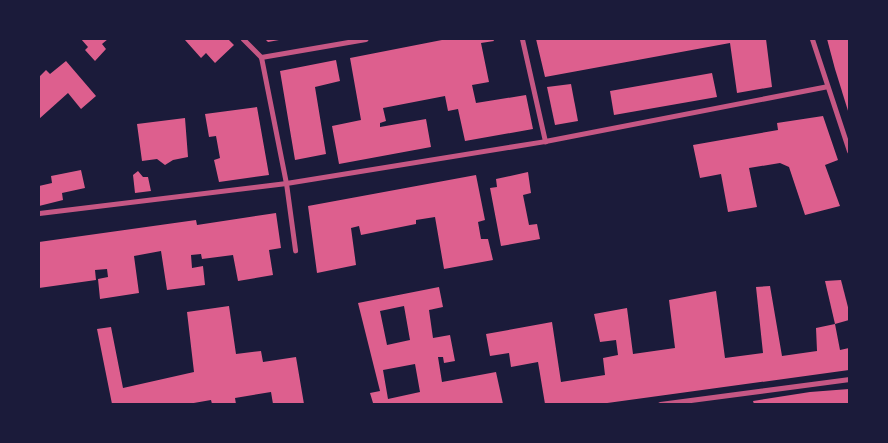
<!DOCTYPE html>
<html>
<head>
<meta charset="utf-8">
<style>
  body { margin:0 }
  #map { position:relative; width:888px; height:443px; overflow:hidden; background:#1b1b3a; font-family:Cabin,sans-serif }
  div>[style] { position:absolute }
  .building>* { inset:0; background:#dd5f8e }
  .minor>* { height:5px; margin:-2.5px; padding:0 2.5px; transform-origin:2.5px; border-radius:2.5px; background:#c65784 }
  span { translate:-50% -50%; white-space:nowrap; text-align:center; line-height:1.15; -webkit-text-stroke:5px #1b1b3a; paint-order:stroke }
  .frame { position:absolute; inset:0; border:40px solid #1b1b3a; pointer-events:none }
</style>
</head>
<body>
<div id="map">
  <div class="building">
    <i style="clip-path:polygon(81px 39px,108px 39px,102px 44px,106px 49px,95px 61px,85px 50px,88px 47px)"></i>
    <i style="clip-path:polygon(186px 39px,228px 39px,234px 45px,215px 63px,206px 53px,201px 58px,185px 40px)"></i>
    <i style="clip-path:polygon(265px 39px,279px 39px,279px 40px,268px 42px)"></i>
    <i style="clip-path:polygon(447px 39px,493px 39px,494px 41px,481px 43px,489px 82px,472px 85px,476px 103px,526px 95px,533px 129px,465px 141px,458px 109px,448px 111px,445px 96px,383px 108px,386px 121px,380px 123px,380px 127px,426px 119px,431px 147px,339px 164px,332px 126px,361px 120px,350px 58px)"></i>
    <i style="clip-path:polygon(536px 39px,766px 39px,772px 87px,737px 93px,730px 43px,545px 77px)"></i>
    <i style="clip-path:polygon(827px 39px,849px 39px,849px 114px,835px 69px)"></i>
    <i style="clip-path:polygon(336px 60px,340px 81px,315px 87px,326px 154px,295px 160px,280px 71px)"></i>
    <i style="clip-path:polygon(66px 61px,96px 96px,81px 109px,68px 93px,39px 119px,39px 77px,46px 70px,50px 74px)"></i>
    <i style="clip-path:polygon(712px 73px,717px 97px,614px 115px,610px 91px)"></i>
    <i style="clip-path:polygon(571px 84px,578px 121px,555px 125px,547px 87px)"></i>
    <i style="clip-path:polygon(257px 107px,269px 175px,219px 182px,214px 160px,220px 158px,216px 136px,209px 137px,205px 114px)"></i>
    <i style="clip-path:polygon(823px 116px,838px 160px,825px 165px,840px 206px,805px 215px,789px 167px,780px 163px,749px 168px,757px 207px,728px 212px,721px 174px,700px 178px,693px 145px,778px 130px,777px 123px)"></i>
    <i style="clip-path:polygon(185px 118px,188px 157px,173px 160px,165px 165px,157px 159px,142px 161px,137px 124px)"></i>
    <i style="clip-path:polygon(81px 170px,85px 188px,62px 193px,63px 200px,39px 206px,39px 186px,52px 183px,51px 176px)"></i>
    <i style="clip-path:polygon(138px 171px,143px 177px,148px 177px,151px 191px,135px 193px,133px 175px)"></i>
    <i style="clip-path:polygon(528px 172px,531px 193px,523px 195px,529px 225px,537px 224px,540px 239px,501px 246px,490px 188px,497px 187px,496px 179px)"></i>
    <i style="clip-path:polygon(476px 175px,485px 220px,478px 222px,481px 239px,488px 239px,493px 260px,444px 269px,435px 217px,416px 220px,416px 224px,361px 235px,359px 226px,351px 228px,356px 265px,317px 273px,308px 206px)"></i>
    <i style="clip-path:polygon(276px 213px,281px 248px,269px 250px,273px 275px,238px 281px,233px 255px,202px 259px,201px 254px,191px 255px,192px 268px,203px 266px,205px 285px,167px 290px,161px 251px,134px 256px,139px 293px,100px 299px,98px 279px,108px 277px,107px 269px,95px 270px,96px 280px,39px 288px,39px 242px,196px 220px,197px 225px)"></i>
    <i style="clip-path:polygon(841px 280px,849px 311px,849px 320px,835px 324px,825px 281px)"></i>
    <i style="clip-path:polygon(770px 286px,782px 356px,817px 351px,816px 328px,835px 324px,840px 350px,849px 348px,849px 370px,600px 404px,545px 404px,538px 362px,511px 367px,509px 353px,490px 356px,486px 334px,552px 322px,561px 382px,605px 375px,603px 358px,618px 355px,616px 340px,600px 342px,594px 314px,627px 308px,633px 354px,675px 348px,669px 300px,716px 291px,725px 358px,763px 353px,756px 287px)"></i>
    <i style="clip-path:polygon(evenodd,439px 287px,443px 307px,429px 310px,433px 338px,450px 335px,455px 361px,444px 363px,443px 357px,438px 357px,442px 382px,496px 372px,503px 404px,373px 403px,370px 393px,380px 391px,358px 303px,439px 287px,404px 306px,410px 340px,387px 345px,380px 311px,404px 306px,439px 287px,415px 364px,420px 392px,388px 399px,383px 370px,415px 364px)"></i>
    <i style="clip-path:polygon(229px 306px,236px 354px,261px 351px,263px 362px,296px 357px,304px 404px,273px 404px,271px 392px,235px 398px,236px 404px,212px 404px,211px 400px,188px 404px,112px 404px,97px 329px,111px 327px,123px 388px,194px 372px,187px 312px)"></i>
    <i style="clip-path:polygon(849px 389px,849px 404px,754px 404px,753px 401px,810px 392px)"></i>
  </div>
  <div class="minor">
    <i style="left:243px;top:39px;width:25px;rotate:45deg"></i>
    <i style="left:261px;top:57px;width:128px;rotate:78.8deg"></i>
    <i style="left:286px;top:183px;width:68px;rotate:82.3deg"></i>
    <i style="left:522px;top:39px;width:105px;rotate:77.3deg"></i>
    <i style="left:812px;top:39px;width:118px;rotate:71.7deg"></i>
    <i style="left:261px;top:57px;width:106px;rotate:-9.8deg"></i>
    <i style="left:39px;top:213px;width:249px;rotate:-6.9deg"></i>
    <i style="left:286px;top:183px;width:262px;rotate:-9.2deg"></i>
    <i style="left:545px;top:141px;width:287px;rotate:-11deg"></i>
    <i style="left:660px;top:404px;width:191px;rotate:-7.5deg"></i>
  </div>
  <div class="frame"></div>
</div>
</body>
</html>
